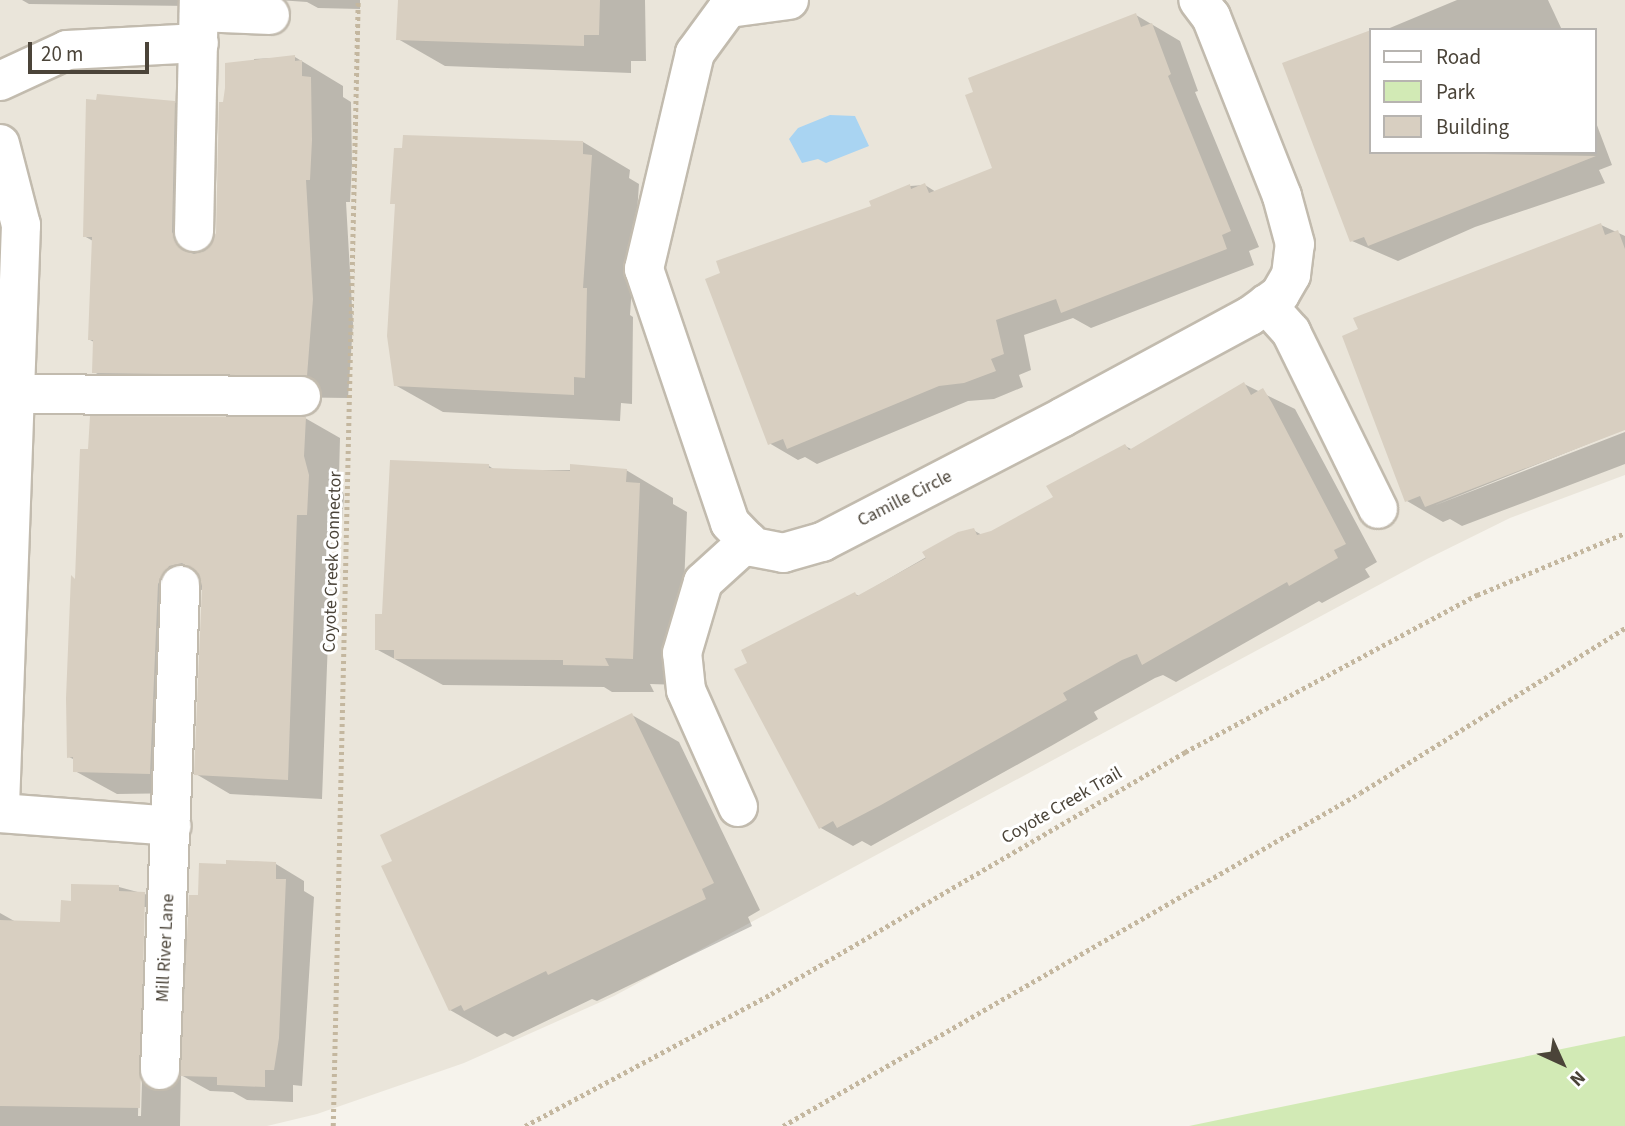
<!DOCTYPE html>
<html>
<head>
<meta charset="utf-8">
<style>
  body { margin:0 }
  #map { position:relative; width:1625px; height:1126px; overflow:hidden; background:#f6f3ec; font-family:"Source Sans 3",sans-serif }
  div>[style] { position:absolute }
  .residential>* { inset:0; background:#eae5da }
  .green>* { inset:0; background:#d2eab5 }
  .water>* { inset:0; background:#a9d4f2 }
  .shadow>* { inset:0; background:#0003 }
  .building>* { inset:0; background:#d8cfc1 }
  .path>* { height:4.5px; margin-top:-2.25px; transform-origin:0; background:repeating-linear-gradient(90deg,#c4b79f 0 3.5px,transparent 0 7px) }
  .roads { filter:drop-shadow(2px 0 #c2bbae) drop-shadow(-2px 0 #c2bbae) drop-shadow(0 2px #c2bbae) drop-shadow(0 -2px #c2bbae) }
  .minor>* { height:38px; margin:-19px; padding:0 19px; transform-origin:19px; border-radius:19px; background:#fff }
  span { translate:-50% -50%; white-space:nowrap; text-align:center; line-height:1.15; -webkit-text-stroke:6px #fff; paint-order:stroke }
  .street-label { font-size:18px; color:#4b4439 }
  .legend { position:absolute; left:1369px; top:28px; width:228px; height:126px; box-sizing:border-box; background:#fff; border:2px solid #b7b4b0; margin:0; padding:9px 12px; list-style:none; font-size:21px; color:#4b4439 }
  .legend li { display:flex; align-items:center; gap:14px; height:35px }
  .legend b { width:35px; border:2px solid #b7b4b0 }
  .north { position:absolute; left:1527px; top:1028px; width:70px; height:70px; -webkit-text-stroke:5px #fff; paint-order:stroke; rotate:135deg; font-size:19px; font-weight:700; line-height:28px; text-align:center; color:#4b4439 }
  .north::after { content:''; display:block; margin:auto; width:24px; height:32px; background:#4b4439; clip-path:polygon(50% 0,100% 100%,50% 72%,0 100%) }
  .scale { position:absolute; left:28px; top:42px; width:121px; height:32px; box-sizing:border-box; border:4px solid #4b4439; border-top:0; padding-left:9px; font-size:21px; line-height:24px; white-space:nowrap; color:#4b4439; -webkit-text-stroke:5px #fff; paint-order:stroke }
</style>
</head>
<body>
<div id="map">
  <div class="residential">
    <i style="clip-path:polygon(evenodd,0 0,1625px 0,1625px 475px,1510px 518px,1427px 559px,614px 996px,464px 1063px,317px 1114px,267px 1126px,0 1126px,0 0,1371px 30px,1595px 30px,1595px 152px,1371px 152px,1371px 30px)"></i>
  </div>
  <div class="green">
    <i style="clip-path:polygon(1625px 1036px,1625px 1126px,1189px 1126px)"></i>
  </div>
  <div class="water">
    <i style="clip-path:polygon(830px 115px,855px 116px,869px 146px,826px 163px,818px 159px,802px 163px,789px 139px,798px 128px)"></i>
  </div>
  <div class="shadow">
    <i style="clip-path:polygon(22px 0,191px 0,190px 6px,29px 4px)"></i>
    <i style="clip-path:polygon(278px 0,360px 0,360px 9px,318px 8px,307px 2px)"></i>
    <i style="clip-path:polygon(399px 0,645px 0,646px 61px,631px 61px,631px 73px,445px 66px,398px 39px)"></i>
    <i style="clip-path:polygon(1457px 0,1548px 0,1562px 30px,1385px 30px)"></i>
    <i style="clip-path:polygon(1136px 15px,1180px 41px,1198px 91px,1195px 92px,1259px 247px,1249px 251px,1254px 265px,1091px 328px,1073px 318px,1024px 335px,1031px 370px,1019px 375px,1023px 387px,994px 399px,968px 401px,817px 464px,805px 457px,798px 460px,769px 443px,873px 207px,910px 186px,925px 185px,936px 192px,994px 169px)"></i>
    <i style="clip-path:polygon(1371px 35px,1371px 152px,1595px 152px,1595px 120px,1612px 165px,1599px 170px,1605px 183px,1475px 227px,1398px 261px,1352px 241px,1301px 61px)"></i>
    <i style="clip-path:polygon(295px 57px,343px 86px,343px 97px,351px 102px,352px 164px,350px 202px,346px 202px,353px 324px,348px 398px,135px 395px,94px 372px,94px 342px,90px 340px,93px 241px,84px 236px,174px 102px,215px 126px,213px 241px,217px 234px,224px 104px,254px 65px,254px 59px)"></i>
    <i style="clip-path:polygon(583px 142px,630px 170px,629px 178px,639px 184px,630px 315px,633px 317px,632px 404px,621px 403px,620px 421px,443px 412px,395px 385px,397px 205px,392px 203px)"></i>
    <i style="clip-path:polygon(1601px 225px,1625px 236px,1625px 429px,1433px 506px,1625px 432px,1625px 464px,1462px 526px,1450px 519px,1443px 522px,1407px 501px)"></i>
    <i style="clip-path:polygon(1244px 384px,1295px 409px,1377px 562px,1365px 569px,1370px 577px,1322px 603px,1319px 601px,1176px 682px,1163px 675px,1155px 678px,1094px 712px,1098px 719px,1051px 746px,871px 846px,862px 841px,853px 846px,821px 828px,855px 594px,859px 596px,973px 530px,982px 535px,992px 532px,1055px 498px,1125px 446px,1133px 450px)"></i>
    <i style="clip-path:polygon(305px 418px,340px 438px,339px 477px,344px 496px,341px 534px,332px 534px,322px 799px,230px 794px,196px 774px,204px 589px,196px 592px,185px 793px,117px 794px,75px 771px,75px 760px,69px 757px,77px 580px)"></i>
    <i style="clip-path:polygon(489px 466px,495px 470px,626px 470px,673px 498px,673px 504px,687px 512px,680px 685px,650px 684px,654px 692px,612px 692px,604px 687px,443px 685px,376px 649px,383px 616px)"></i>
    <i style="clip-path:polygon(632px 715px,679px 742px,760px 910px,748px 917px,752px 926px,597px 1001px,592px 999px,513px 1037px,505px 1033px,497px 1037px,450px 1010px)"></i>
    <i style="clip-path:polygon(evenodd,276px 864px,304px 881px,304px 891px,314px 897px,302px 1086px,293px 1085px,293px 1102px,247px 1100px,233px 1092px,210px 1091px,181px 1075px,180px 1126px,0 1126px,0 913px,16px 922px,62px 924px,73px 902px,119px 887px,145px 894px,186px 917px,188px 959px,199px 897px,276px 864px,143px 907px,147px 907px,141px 1116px,138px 1116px,143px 907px)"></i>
  </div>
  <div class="building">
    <i style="clip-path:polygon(398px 0,600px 0,599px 35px,584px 35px,584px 46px,396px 40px)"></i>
    <i style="clip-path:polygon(1136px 13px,1141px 27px,1152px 23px,1171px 74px,1168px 76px,1231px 231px,1222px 235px,1227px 249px,1061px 313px,1056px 299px,996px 320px,1004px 354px,991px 359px,996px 371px,964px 383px,939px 386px,787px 449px,783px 439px,768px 445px,705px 279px,720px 273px,716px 261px,871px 206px,869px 201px,910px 184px,911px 189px,925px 183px,929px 193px,992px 168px,965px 95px,973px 92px,968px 78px)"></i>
    <i style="clip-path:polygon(1371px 30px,1371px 152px,1596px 156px,1368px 246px,1364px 237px,1350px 242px,1282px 63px)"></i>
    <i style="clip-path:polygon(295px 55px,295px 61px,302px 60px,302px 76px,311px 77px,312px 140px,310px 180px,306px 180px,313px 299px,307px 376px,92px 373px,93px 340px,88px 340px,92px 237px,83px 237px,86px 99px,96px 100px,97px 94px,175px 101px,172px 232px,182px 250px,194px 254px,205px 251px,216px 233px,219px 102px,223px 102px,225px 88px,225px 63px)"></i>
    <i style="clip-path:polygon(403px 135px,583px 141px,583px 154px,592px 155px,583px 288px,587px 288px,585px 378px,574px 377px,574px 395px,394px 386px,387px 336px,395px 204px,390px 204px,394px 148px,402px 148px)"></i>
    <i style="clip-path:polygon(1601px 223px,1605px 235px,1618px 230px,1625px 249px,1625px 430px,1425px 507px,1420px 496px,1405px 502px,1342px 336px,1358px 329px,1353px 318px)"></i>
    <i style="clip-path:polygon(1244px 382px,1251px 395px,1263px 388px,1272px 403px,1346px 544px,1334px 550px,1338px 558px,1289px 586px,1287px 582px,1142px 665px,1137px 654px,1122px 660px,1063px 693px,1067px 700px,881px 805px,837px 828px,833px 821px,819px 829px,734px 669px,747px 663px,741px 650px,855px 592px,857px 596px,926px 558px,922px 552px,958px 532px,974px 528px,977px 535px,991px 531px,1053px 497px,1046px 486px,1125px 444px,1129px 450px)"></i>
    <i style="clip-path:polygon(90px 416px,306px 417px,304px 456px,309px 475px,307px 515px,297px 515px,288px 780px,194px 775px,202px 586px,199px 574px,182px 563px,169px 566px,158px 584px,150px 774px,73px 772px,73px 757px,67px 758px,66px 698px,71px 575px,75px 579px,80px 449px,88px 449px)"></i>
    <i style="clip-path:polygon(390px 460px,489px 464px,489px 468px,570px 471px,570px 464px,627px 469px,626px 482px,640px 483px,633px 659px,605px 658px,609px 666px,563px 665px,563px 660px,394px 659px,394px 650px,375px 650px,375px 614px,382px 614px)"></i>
    <i style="clip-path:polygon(632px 713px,714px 883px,702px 889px,706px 899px,548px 975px,546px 971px,464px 1011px,461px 1005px,449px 1011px,381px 866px,392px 861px,380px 835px)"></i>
    <i style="clip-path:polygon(226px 860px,276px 862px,276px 879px,286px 879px,279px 1038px,274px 1070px,265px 1070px,265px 1087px,217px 1085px,217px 1077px,180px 1076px,189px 895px,198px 895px,199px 863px,226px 864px)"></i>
    <i style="clip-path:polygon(71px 884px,119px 885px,119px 891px,145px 892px,140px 1108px,0 1106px,0 920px,60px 922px,61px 900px,71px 901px)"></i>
  </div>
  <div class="path">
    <i style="left:333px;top:1126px;width:1126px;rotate:-88.73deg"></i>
    <i style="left:525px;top:1126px;width:279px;rotate:-28.2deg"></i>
    <i style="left:771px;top:994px;width:480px;rotate:-30.3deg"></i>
    <i style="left:1185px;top:752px;width:332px;rotate:-28.3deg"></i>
    <i style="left:1477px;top:595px;width:160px;rotate:-22.7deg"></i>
    <i style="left:783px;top:1126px;width:666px;rotate:-29.99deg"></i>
    <i style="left:1360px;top:793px;width:312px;rotate:-31.9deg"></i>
  </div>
  <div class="roads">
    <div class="minor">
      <i style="left:789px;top:0;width:62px;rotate:172.5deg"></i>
      <i style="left:728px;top:8px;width:56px;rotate:126.3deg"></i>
      <i style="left:695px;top:53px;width:222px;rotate:103.3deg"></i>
      <i style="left:644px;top:269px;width:268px;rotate:71.3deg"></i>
      <i style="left:730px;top:523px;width:33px;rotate:46deg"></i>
      <i style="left:753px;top:547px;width:31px;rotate:11deg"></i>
      <i style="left:783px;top:553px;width:41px;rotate:-15.8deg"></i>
      <i style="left:822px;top:542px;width:271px;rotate:-27.4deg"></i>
      <i style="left:1063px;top:417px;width:213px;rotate:-28.4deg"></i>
      <i style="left:1250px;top:316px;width:37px;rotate:-36deg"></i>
      <i style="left:1280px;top:294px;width:22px;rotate:-60deg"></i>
      <i style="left:1291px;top:275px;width:31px;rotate:-83deg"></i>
      <i style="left:1295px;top:244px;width:50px;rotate:-105.2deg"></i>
      <i style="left:1282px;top:196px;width:193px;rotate:-111.6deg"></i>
      <i style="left:1211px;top:17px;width:21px;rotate:-127deg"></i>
      <i style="left:199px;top:12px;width:71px;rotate:2.4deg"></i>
      <i style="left:0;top:81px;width:74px;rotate:-24.8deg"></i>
      <i style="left:67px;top:50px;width:132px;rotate:-3deg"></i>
      <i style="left:0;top:144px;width:84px;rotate:75.5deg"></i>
      <i style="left:21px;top:225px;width:581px;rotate:92.07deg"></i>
      <i style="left:194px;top:232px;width:232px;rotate:-88.8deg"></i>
      <i style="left:1266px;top:304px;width:38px;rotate:48deg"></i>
      <i style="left:1291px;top:332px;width:197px;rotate:63.8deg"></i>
      <i style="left:12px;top:394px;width:289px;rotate:0.4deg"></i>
      <i style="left:738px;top:807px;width:128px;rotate:-114deg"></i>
      <i style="left:686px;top:690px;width:37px;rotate:-96deg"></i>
      <i style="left:682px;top:653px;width:74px;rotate:-73.5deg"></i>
      <i style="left:703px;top:582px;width:61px;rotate:-42.3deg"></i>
      <i style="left:0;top:813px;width:172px;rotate:4.3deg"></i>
      <i style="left:160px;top:1070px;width:485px;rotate:-87.6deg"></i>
    </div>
  </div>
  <div class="street-label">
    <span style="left:905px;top:499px;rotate:-27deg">Camille Circle</span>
    <span style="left:333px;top:562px;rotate:-88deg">Coyote Creek Connector</span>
    <span style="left:1062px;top:806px;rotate:-30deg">Coyote Creek Trail</span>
    <span style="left:166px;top:948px;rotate:-87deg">Mill River Lane</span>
  </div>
  <ul class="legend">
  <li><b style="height:9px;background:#fff"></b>Road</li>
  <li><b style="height:19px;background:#d2eab5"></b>Park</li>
  <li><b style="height:19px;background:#d8cfc1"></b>Building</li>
  </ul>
  <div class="north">N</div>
  <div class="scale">20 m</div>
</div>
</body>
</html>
